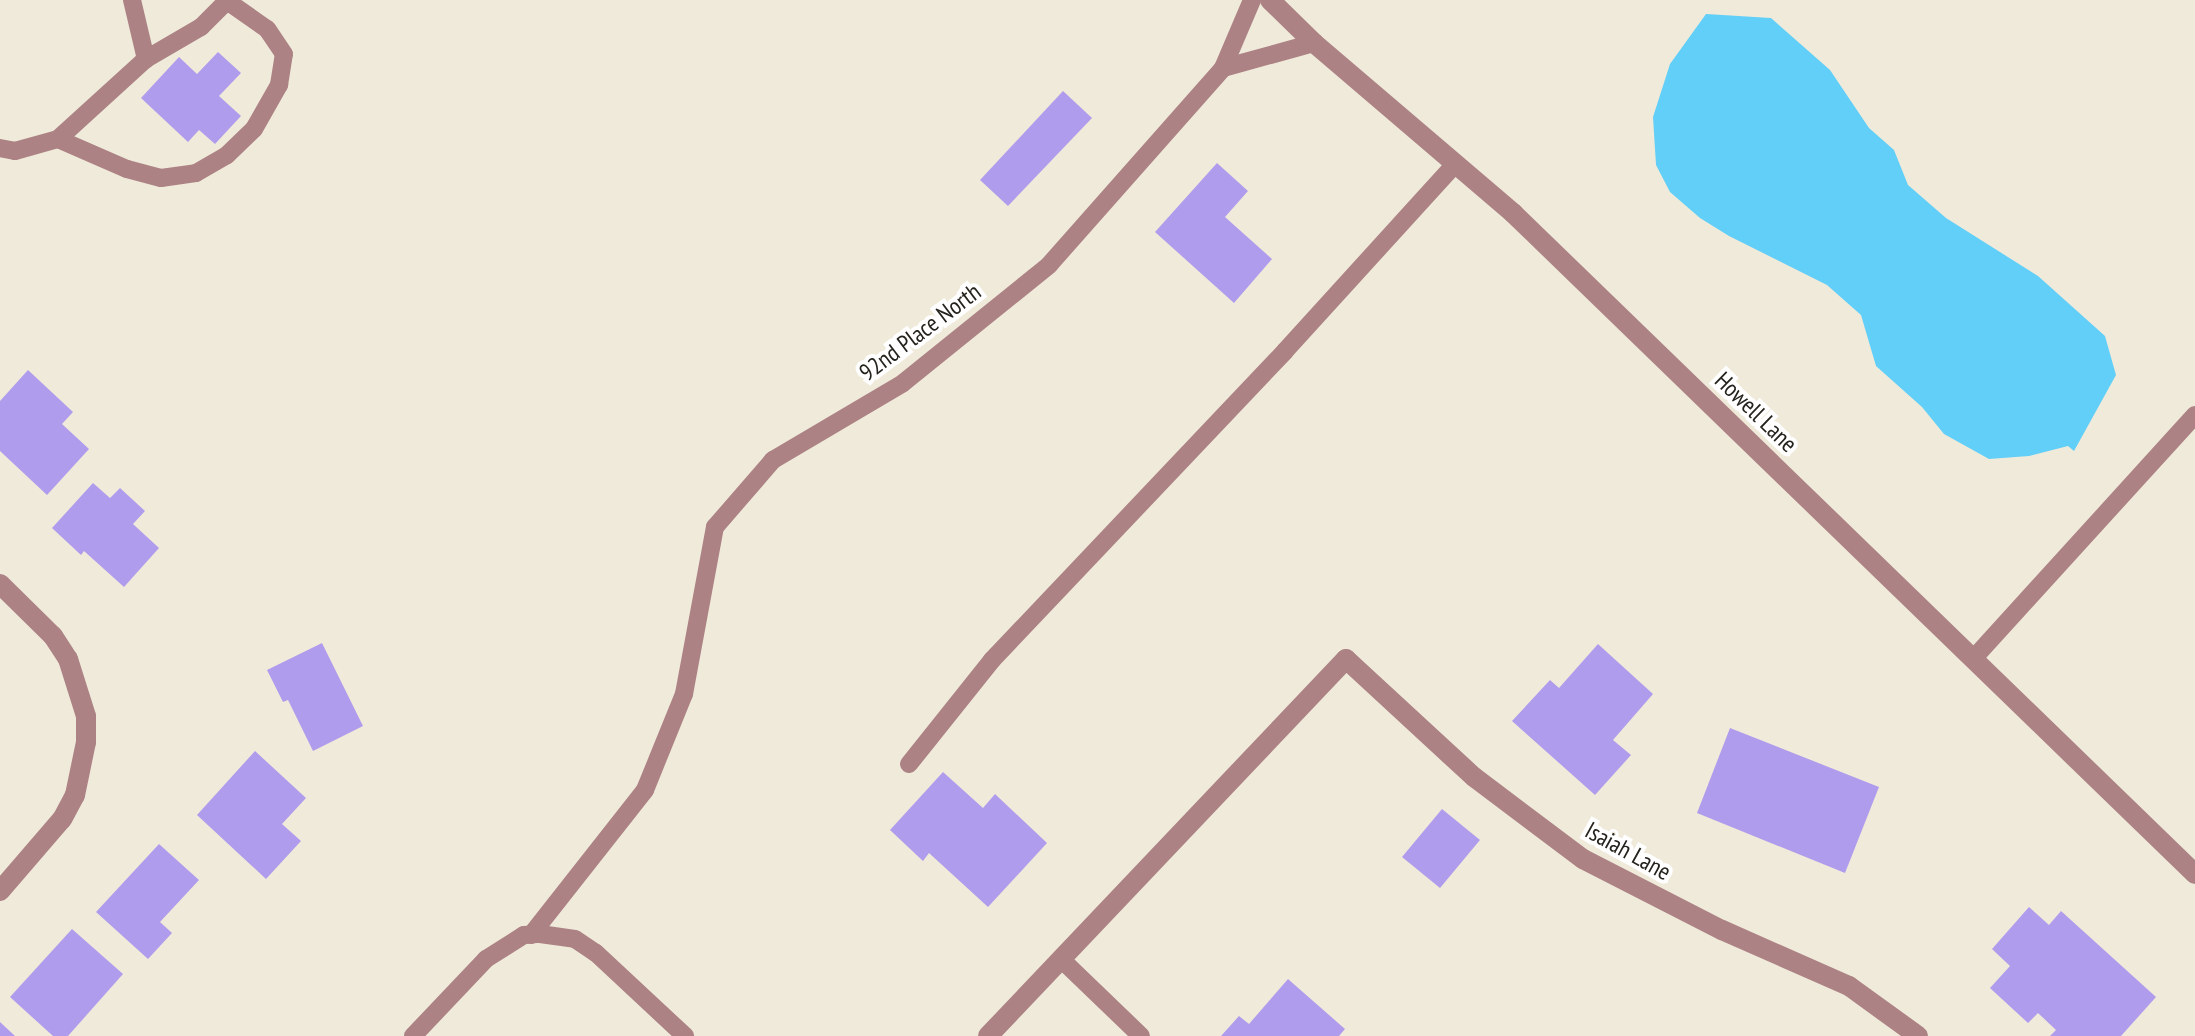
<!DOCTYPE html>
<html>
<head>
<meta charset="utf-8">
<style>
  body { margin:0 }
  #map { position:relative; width:2195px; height:1036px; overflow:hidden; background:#f0eada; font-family:"PT Sans Narrow",sans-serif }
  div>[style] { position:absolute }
  .water>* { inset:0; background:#61cff8 }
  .building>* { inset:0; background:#b09cec }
  .service>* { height:18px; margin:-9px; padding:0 9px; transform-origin:9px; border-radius:9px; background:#ac8284 }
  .minor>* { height:20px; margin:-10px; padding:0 10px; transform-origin:10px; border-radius:10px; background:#ac8284 }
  span { translate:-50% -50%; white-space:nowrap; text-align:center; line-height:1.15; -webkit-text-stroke:8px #fff; paint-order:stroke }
  .street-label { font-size:24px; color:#25231d }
</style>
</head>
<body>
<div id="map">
  <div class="water">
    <i style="clip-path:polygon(1706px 14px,1771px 18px,1830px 70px,1869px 128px,1894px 150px,1908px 185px,1946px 218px,2038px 276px,2105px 336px,2116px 375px,2074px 451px,2068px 446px,2029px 456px,1989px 459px,1944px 434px,1922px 407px,1876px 366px,1861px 315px,1827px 285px,1729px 236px,1700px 218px,1670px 192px,1656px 165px,1653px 117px,1670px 64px)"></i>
  </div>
  <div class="building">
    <i style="clip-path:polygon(218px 52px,241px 73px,219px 96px,241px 116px,215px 144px,199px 130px,188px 142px,141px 98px,179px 57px,197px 74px)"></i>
    <i style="clip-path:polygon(1063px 91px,1092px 118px,1008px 206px,980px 180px)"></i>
    <i style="clip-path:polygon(1217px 163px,1248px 191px,1225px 217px,1272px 259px,1234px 303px,1155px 232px)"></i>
    <i style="clip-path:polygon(28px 370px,73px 412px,62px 424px,89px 449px,47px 495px,0 451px,0 401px)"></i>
    <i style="clip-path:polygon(93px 483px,110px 498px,120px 488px,145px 511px,133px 524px,159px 548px,124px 587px,84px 551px,81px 555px,52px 528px)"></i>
    <i style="clip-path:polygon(322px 643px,363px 726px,313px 751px,288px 700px,283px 702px,267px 670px)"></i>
    <i style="clip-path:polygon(1598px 644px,1653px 694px,1613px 740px,1631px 755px,1595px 795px,1512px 721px,1550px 680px,1559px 688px)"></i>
    <i style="clip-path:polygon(1730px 728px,1879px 787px,1845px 873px,1697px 813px)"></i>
    <i style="clip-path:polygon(255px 751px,306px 798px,282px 824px,301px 841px,266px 879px,197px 815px)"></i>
    <i style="clip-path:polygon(943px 772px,983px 808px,995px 794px,1047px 843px,988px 907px,929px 853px,923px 861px,890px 830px)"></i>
    <i style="clip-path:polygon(1442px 809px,1480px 840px,1440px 888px,1402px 857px)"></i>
    <i style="clip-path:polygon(159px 844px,199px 880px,160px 922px,172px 933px,148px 959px,96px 912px)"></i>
    <i style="clip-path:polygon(2029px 907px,2049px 925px,2061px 911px,2156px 997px,2121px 1036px,2050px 1036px,2056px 1030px,2038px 1013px,2028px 1023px,1990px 988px,2010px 966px,1992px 949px)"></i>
    <i style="clip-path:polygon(72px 929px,123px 974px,68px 1036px,53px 1036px,10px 997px)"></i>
    <i style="clip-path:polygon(1288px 979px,1345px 1029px,1339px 1036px,1221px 1036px,1239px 1016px,1249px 1024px)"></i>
    <i style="clip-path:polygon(0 1022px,15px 1036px,0 1036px)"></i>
  </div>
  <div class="service">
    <i style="left:132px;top:0;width:61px;rotate:76.7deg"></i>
    <i style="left:1223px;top:68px;width:94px;rotate:-15.4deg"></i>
    <i style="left:58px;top:139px;width:75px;rotate:23.5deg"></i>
    <i style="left:127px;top:169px;width:35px;rotate:15deg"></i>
    <i style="left:161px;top:178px;width:35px;rotate:-8deg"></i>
    <i style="left:196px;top:173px;width:36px;rotate:-30deg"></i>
    <i style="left:227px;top:155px;width:37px;rotate:-44deg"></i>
    <i style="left:254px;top:129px;width:51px;rotate:-60.4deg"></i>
    <i style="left:279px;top:85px;width:31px;rotate:-81deg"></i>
    <i style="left:284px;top:54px;width:30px;rotate:-124deg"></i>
    <i style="left:267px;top:29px;width:49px;rotate:-145deg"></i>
    <i style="left:0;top:148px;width:15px;rotate:11deg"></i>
    <i style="left:15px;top:151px;width:45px;rotate:-15.6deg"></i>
    <i style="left:58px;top:139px;width:119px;rotate:-42.3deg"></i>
    <i style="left:146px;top:59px;width:64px;rotate:-30.2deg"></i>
    <i style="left:201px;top:27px;width:38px;rotate:-45deg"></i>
    <i style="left:1973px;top:659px;width:330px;rotate:-47.7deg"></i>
    <i style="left:909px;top:764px;width:133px;rotate:-51.4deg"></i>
    <i style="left:992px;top:660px;width:426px;rotate:-46.5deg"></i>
    <i style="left:1285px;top:351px;width:253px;rotate:-47.7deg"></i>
    <i style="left:531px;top:935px;width:184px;rotate:-51.8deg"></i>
    <i style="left:645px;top:790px;width:104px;rotate:-67.9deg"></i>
    <i style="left:684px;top:694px;width:170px;rotate:-79.5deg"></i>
    <i style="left:715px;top:527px;width:89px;rotate:-49.1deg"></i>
    <i style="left:773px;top:460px;width:151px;rotate:-30.6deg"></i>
    <i style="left:903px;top:383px;width:188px;rotate:-38.9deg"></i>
    <i style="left:1049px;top:265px;width:263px;rotate:-48.5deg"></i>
    <i style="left:1223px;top:68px;width:74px;rotate:-66.9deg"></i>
    <i style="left:1061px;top:959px;width:111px;rotate:43.9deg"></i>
    <i style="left:413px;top:1036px;width:106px;rotate:-46.5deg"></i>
    <i style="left:486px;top:959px;width:45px;rotate:-32.3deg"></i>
    <i style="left:524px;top:935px;width:16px;rotate:-4deg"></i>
    <i style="left:540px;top:934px;width:35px;rotate:8deg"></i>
    <i style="left:575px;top:939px;width:25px;rotate:34deg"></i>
    <i style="left:596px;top:953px;width:122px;rotate:43deg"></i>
  </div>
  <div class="minor">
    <i style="left:1270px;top:0;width:62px;rotate:44.3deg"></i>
    <i style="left:1314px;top:43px;width:262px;rotate:40.5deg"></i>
    <i style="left:1513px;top:213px;width:950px;rotate:44.1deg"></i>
    <i style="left:0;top:584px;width:74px;rotate:44.5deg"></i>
    <i style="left:53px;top:636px;width:27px;rotate:57deg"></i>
    <i style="left:68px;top:659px;width:60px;rotate:72.5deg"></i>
    <i style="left:86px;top:716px;width:26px;rotate:90deg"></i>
    <i style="left:86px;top:742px;width:54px;rotate:101.7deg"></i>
    <i style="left:75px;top:795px;width:27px;rotate:118deg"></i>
    <i style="left:62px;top:819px;width:95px;rotate:130.7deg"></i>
    <i style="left:988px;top:1036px;width:520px;rotate:-46.48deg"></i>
    <i style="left:1346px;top:659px;width:174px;rotate:42.7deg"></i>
    <i style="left:1474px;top:777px;width:136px;rotate:37deg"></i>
    <i style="left:1583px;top:859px;width:156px;rotate:27.1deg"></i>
    <i style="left:1722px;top:930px;width:139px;rotate:23.8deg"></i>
    <i style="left:1849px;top:986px;width:85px;rotate:35.9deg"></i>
  </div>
  <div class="street-label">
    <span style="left:920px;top:332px;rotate:-37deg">92nd Place North</span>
    <span style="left:1756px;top:412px;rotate:44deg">Howell Lane</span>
    <span style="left:1628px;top:851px;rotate:29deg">Isaiah Lane</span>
  </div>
</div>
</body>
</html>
